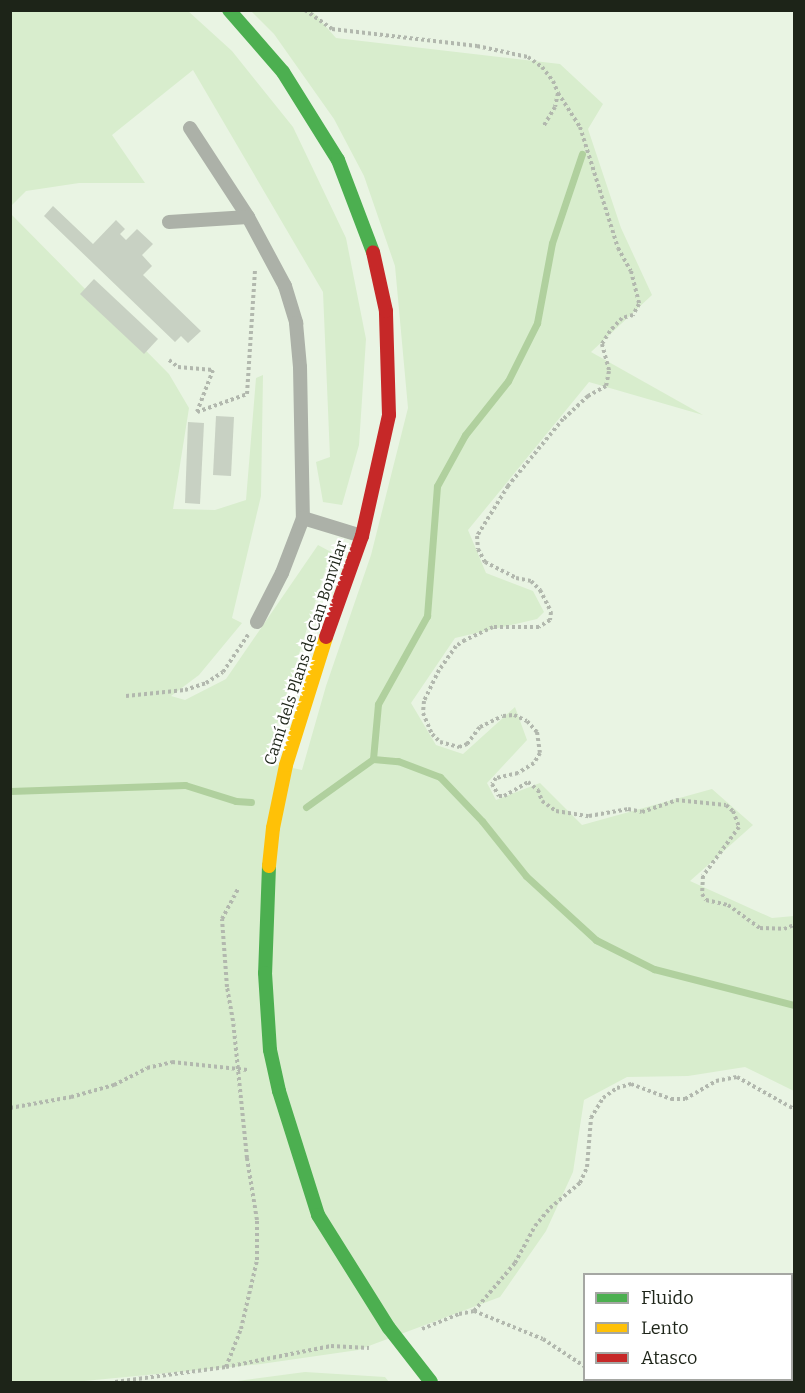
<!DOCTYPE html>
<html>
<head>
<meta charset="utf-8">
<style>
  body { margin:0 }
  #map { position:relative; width:805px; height:1393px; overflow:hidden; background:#e9f4e3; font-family:Bitter,serif }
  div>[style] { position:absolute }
  .green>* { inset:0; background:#d8edcd }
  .stream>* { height:7px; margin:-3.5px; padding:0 3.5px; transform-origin:3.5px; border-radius:3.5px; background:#b0d09e }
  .building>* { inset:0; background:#c8d1c3 }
  .path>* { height:4px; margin-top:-2px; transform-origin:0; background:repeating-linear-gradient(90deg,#b2b8ae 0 3px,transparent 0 6px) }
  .lane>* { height:14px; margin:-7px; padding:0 7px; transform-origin:7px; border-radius:7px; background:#acb1a8 }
  .fast>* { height:14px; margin:-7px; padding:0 7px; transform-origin:7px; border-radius:7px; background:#4caf50 }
  .slow>* { height:14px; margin:-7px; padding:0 7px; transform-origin:7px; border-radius:7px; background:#ffc107 }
  .jam>* { height:14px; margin:-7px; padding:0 7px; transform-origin:7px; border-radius:7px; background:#c62828 }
  span { translate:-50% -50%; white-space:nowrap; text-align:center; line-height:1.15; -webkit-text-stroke:4.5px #fff; paint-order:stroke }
  .street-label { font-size:16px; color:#1d2418 }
  .frame { position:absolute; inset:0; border:12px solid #1d2418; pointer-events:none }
  .legend { position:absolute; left:583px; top:1273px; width:210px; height:108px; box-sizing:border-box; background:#fff; border:2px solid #a5a7a3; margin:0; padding:8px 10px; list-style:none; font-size:18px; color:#1d2418 }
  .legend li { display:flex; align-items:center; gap:12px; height:30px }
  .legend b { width:30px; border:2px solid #a5a7a3 }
</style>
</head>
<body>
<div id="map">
  <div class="green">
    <i style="clip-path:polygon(11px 10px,188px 11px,232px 51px,293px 127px,346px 238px,366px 339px,359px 445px,342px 505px,323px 502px,316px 462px,330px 457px,323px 292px,193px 70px,112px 135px,145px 183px,79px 183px,26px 191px,11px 206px)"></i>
    <i style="clip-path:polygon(251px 11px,312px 11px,336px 38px,560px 64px,603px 104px,588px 129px,621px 228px,652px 295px,591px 352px,703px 415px,589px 382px,468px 530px,486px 573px,533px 591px,544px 612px,537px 619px,455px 638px,411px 703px,436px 745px,463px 754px,515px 707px,527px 740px,487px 783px,496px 800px,540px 783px,582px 825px,712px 789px,753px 825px,690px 881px,772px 918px,794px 916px,794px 1091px,745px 1067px,688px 1076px,627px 1077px,584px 1100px,573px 1172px,546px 1231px,500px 1297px,358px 1350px,261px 1364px,74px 1382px,11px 1382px,10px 213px,169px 374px,189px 408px,173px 509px,215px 510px,246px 500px,256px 378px,263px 375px,261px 496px,232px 618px,242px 623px,199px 675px,171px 696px,185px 700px,226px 679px,318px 545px,331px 552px,265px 762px,302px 770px,326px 686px,371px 555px,408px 408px,395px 266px,364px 176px,334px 119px,274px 34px)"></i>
    <i style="clip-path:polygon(305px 1372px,385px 1377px,389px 1382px,230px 1382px)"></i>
  </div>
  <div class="stream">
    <i style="left:373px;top:759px;width:55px;rotate:-84.8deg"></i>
    <i style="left:378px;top:704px;width:101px;rotate:-60.9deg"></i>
    <i style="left:427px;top:616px;width:130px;rotate:-85.6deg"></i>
    <i style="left:437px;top:486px;width:58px;rotate:-61.2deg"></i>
    <i style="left:465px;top:435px;width:69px;rotate:-51.5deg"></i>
    <i style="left:508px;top:381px;width:65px;rotate:-63.4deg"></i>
    <i style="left:537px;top:323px;width:81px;rotate:-79.4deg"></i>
    <i style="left:552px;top:243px;width:94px;rotate:-71.4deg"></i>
    <i style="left:10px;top:791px;width:175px;rotate:-2deg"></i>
    <i style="left:185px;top:785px;width:53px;rotate:17.4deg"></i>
    <i style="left:236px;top:801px;width:15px;rotate:4deg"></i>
    <i style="left:306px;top:807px;width:82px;rotate:-35.6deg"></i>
    <i style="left:373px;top:759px;width:25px;rotate:5deg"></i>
    <i style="left:398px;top:761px;width:45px;rotate:20.9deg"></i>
    <i style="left:440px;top:777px;width:61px;rotate:46.3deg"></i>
    <i style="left:482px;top:821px;width:70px;rotate:51.3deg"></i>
    <i style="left:526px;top:876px;width:95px;rotate:42.4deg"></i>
    <i style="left:596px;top:940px;width:65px;rotate:26.6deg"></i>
    <i style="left:654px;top:969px;width:145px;rotate:14.4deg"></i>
  </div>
  <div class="building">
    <i style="clip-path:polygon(53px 206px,93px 244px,116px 220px,125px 229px,120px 234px,126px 240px,137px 229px,153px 244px,142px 255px,152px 266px,143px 275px,201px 331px,188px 343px,181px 336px,175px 342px,44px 216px)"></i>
    <i style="clip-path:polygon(94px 279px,158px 339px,144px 354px,80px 294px)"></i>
    <i style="clip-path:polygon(216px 416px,234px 417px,231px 476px,213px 475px)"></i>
    <i style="clip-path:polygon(188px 422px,204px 423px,200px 504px,185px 503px)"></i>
  </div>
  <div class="path">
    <i style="left:305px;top:10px;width:33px;rotate:35deg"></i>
    <i style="left:332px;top:29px;width:146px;rotate:6.7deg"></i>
    <i style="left:477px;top:46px;width:52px;rotate:12.2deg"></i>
    <i style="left:528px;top:57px;width:17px;rotate:36deg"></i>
    <i style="left:542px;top:67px;width:18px;rotate:52deg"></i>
    <i style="left:553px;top:81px;width:13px;rotate:67deg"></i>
    <i style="left:558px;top:93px;width:14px;rotate:102deg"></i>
    <i style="left:555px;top:107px;width:23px;rotate:121deg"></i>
    <i style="left:558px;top:93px;width:40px;rotate:57.1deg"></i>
    <i style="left:580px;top:127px;width:127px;rotate:72.6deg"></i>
    <i style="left:618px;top:248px;width:26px;rotate:61deg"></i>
    <i style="left:631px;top:271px;width:34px;rotate:76deg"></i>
    <i style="left:639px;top:304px;width:13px;rotate:119deg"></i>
    <i style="left:633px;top:315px;width:11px;rotate:165deg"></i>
    <i style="left:622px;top:318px;width:18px;rotate:133deg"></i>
    <i style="left:610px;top:331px;width:15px;rotate:122deg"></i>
    <i style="left:602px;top:344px;width:28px;rotate:75deg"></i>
    <i style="left:609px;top:371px;width:15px;rotate:101deg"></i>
    <i style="left:606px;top:386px;width:21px;rotate:151deg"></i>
    <i style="left:588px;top:396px;width:34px;rotate:137deg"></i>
    <i style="left:563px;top:419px;width:87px;rotate:129.4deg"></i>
    <i style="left:508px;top:486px;width:59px;rotate:121.8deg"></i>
    <i style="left:477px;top:536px;width:13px;rotate:86deg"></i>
    <i style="left:478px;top:549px;width:15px;rotate:62deg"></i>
    <i style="left:485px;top:562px;width:35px;rotate:27deg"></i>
    <i style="left:516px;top:578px;width:15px;rotate:11deg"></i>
    <i style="left:531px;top:581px;width:13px;rotate:45deg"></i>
    <i style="left:540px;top:590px;width:25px;rotate:63deg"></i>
    <i style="left:551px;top:612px;width:8px;rotate:97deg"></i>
    <i style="left:550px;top:620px;width:13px;rotate:148deg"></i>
    <i style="left:539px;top:627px;width:46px;rotate:180deg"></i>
    <i style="left:493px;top:627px;width:31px;rotate:155deg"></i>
    <i style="left:465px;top:640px;width:11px;rotate:146deg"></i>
    <i style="left:456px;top:646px;width:29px;rotate:125deg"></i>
    <i style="left:439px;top:670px;width:34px;rotate:116deg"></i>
    <i style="left:424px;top:701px;width:12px;rotate:95deg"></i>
    <i style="left:423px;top:713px;width:23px;rotate:67deg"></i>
    <i style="left:432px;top:734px;width:11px;rotate:45deg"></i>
    <i style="left:440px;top:742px;width:20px;rotate:15deg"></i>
    <i style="left:459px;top:747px;width:9px;rotate:-21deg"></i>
    <i style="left:467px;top:744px;width:21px;rotate:-53deg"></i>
    <i style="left:480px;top:727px;width:25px;rotate:-26deg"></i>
    <i style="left:503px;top:716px;width:11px;rotate:-5deg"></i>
    <i style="left:514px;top:715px;width:14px;rotate:25deg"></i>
    <i style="left:527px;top:721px;width:15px;rotate:48deg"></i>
    <i style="left:537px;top:732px;width:21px;rotate:82deg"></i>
    <i style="left:540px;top:753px;width:12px;rotate:121deg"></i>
    <i style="left:534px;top:763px;width:19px;rotate:148deg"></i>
    <i style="left:518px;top:773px;width:23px;rotate:167deg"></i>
    <i style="left:496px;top:778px;width:7px;rotate:124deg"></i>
    <i style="left:492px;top:784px;width:14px;rotate:60deg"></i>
    <i style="left:499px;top:796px;width:5px"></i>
    <i style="left:504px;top:796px;width:28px;rotate:-30deg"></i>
    <i style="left:528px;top:782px;width:13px;rotate:39deg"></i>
    <i style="left:538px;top:790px;width:12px;rotate:70deg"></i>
    <i style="left:542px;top:801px;width:17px;rotate:36deg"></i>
    <i style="left:556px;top:811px;width:33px;rotate:9deg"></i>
    <i style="left:589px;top:816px;width:40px;rotate:-10deg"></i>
    <i style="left:628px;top:809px;width:14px;rotate:12deg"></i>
    <i style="left:642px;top:812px;width:36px;rotate:-19deg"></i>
    <i style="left:676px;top:800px;width:50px;rotate:5.7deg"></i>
    <i style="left:726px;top:805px;width:9px;rotate:41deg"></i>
    <i style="left:733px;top:811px;width:17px;rotate:69deg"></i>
    <i style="left:739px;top:827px;width:61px;rotate:126.3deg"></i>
    <i style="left:703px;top:876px;width:18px;rotate:93deg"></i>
    <i style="left:702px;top:894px;width:7px;rotate:56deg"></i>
    <i style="left:706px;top:900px;width:23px;rotate:13deg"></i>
    <i style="left:728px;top:905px;width:39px;rotate:36deg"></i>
    <i style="left:760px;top:928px;width:24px;rotate:2deg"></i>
    <i style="left:784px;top:929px;width:11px;rotate:-22deg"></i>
    <i style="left:169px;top:360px;width:11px;rotate:38deg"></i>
    <i style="left:178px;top:367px;width:35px;rotate:5deg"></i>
    <i style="left:213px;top:370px;width:45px;rotate:110.9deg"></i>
    <i style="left:197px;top:412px;width:53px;rotate:-19.8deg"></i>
    <i style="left:247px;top:394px;width:124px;rotate:-86.3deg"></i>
    <i style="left:126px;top:696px;width:59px;rotate:-5.8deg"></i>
    <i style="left:185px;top:690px;width:22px;rotate:-18deg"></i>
    <i style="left:206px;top:683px;width:20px;rotate:-33deg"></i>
    <i style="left:223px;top:672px;width:45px;rotate:-56deg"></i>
    <i style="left:10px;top:1108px;width:62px;rotate:-10.2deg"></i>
    <i style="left:71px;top:1097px;width:45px;rotate:-15.6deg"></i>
    <i style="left:114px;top:1085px;width:37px;rotate:-27deg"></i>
    <i style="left:147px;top:1068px;width:26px;rotate:-13deg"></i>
    <i style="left:172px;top:1062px;width:76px;rotate:6deg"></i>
    <i style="left:474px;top:1311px;width:63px;rotate:-49.5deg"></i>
    <i style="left:515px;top:1263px;width:42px;rotate:-61.6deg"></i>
    <i style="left:535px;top:1226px;width:23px;rotate:-50deg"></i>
    <i style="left:550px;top:1208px;width:39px;rotate:-40deg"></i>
    <i style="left:580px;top:1183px;width:17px;rotate:-66deg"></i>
    <i style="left:587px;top:1167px;width:49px;rotate:-85.3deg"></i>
    <i style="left:591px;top:1118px;width:23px;rotate:-59deg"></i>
    <i style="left:603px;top:1098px;width:17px;rotate:-36deg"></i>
    <i style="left:617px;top:1088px;width:15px;rotate:-16deg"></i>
    <i style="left:631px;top:1084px;width:43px;rotate:20.6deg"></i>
    <i style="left:671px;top:1099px;width:14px"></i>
    <i style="left:685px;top:1099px;width:36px;rotate:-30deg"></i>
    <i style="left:716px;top:1081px;width:21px;rotate:-11deg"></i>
    <i style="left:737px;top:1077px;width:65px;rotate:29.3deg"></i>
    <i style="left:422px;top:1329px;width:40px;rotate:-22deg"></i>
    <i style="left:459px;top:1314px;width:15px;rotate:-11deg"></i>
    <i style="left:474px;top:1311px;width:74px;rotate:22.1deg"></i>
    <i style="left:543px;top:1339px;width:49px;rotate:33.4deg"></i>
    <i style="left:226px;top:1367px;width:41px;rotate:-68.5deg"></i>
    <i style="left:241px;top:1329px;width:71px;rotate:-76.9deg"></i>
    <i style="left:257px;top:1260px;width:40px;rotate:-90deg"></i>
    <i style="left:257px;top:1220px;width:63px;rotate:-99.2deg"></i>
    <i style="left:247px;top:1158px;width:138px;rotate:-95.8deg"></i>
    <i style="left:233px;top:1021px;width:35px;rotate:-100deg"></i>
    <i style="left:227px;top:987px;width:68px;rotate:-94.2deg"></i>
    <i style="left:222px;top:919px;width:34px;rotate:-62deg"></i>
    <i style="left:603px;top:1380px;width:4px;rotate:27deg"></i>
    <i style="left:115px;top:1382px;width:112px;rotate:-7.7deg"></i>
    <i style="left:226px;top:1367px;width:107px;rotate:-11.3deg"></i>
    <i style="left:331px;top:1346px;width:38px;rotate:3deg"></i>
  </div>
  <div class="lane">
    <i style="left:190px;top:128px;width:106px;rotate:56.9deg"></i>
    <i style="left:248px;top:217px;width:78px;rotate:61.8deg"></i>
    <i style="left:285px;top:286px;width:39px;rotate:73deg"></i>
    <i style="left:296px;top:323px;width:44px;rotate:84.8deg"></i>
    <i style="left:300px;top:367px;width:151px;rotate:88.9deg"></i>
    <i style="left:303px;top:518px;width:62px;rotate:17deg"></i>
    <i style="left:169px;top:222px;width:79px;rotate:-3.6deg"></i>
    <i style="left:257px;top:622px;width:55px;rotate:-63deg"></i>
    <i style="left:282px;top:573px;width:59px;rotate:-69.1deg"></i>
  </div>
  <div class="fast">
    <i style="left:229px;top:10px;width:82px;rotate:48.9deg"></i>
    <i style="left:283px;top:72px;width:104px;rotate:58deg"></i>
    <i style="left:338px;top:160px;width:98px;rotate:69.2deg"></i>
    <i style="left:269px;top:866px;width:107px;rotate:92.1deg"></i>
    <i style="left:265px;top:973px;width:77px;rotate:86.3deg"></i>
    <i style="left:270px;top:1050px;width:42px;rotate:77.6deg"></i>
    <i style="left:279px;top:1091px;width:130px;rotate:72.5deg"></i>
    <i style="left:318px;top:1215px;width:133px;rotate:57.9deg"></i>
    <i style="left:389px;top:1328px;width:68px;rotate:52.1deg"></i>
  </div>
  <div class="slow">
    <i style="left:269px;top:866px;width:38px;rotate:-84deg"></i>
    <i style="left:273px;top:828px;width:64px;rotate:-78.3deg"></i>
    <i style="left:286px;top:765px;width:134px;rotate:-72.6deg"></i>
  </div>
  <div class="jam">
    <i style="left:326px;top:637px;width:107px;rotate:-70.4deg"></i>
    <i style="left:362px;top:536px;width:124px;rotate:-77.4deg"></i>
    <i style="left:389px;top:415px;width:104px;rotate:-91.7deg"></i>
    <i style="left:386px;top:311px;width:60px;rotate:-102.4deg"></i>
  </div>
  <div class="street-label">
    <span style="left:306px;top:653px;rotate:-72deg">Camí dels Plans de Can Bonvilar</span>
  </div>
  <div class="frame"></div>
  <ul class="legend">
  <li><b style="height:8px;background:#4caf50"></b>Fluido</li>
  <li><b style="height:8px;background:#ffc107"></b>Lento</li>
  <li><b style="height:8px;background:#c62828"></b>Atasco</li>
  </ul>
</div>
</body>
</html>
